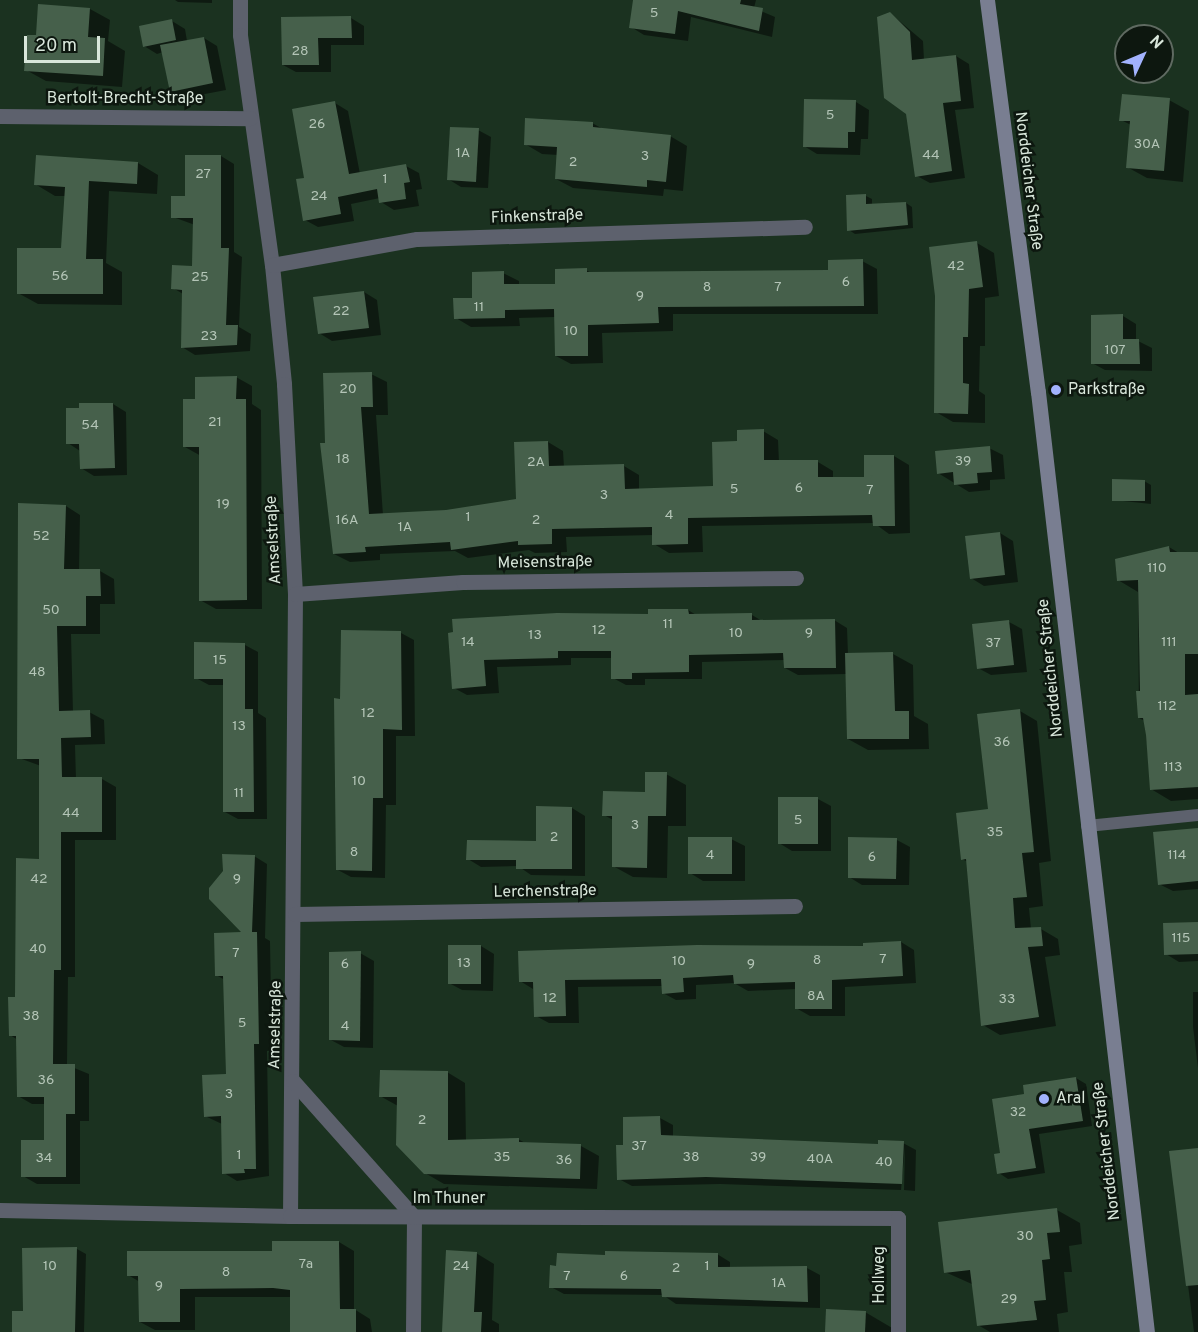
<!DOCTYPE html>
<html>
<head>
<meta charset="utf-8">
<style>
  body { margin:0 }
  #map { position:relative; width:1198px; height:1332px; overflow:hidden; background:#1b3220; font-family:Overpass,sans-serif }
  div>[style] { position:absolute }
  .shadow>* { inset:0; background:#0007 }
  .building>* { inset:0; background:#46604b }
  .lane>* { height:12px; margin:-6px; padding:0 6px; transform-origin:6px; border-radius:6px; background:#5d616d }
  .street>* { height:15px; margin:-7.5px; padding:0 7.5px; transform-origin:7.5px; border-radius:7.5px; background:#5d616d }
  .secondary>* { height:15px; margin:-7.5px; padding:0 7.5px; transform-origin:7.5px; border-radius:7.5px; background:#797e91 }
  .dots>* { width:16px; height:16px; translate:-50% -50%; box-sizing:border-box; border:3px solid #0d170f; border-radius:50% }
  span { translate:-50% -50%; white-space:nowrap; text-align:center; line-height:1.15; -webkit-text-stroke:5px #0d170f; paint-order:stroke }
  .number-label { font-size:14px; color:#b4c5b7 }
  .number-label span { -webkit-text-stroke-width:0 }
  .street-label { font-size:16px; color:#d9e7db }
  .poi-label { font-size:16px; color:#d9e7db }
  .left { translate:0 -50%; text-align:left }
  .north { position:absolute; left:1114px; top:24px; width:60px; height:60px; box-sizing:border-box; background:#0d170f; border:2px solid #5f6a61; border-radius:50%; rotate:46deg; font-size:16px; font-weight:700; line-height:24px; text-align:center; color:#d9e7db }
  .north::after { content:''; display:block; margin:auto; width:21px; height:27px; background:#a2b2fd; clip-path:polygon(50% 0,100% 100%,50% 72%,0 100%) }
  .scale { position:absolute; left:24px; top:36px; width:76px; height:27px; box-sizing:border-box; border:3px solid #d9e7db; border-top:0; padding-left:8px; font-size:18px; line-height:21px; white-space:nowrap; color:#d9e7db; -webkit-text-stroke:4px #0d170f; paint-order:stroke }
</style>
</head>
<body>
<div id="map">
  <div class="shadow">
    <i style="clip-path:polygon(175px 0,212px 0,212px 3px,178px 2px)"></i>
    <i style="clip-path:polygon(635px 0,756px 0,754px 8px,775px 17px,772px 37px,691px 17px,688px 41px,644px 35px,631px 27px)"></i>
    <i style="clip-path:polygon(90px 9px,110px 20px,108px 41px,125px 51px,122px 87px,46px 81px,26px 70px,38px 37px)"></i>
    <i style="clip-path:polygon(890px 13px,923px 41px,924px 60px,956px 56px,969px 64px,974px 108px,955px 110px,965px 178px,930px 183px,917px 176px)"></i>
    <i style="clip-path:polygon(351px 18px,364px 26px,364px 45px,331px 45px,331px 72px,296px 72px,283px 65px,282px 22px)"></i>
    <i style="clip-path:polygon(172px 21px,185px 29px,187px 41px,204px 38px,217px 46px,226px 90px,184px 98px,171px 91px,163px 52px,157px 54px,144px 46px)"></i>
    <i style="clip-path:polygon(1169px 100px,1189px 111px,1183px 182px,1147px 178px,1127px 167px,1131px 125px,1121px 120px)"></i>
    <i style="clip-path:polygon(856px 102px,869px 110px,868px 139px,861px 139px,860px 155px,817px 154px,804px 146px)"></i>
    <i style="clip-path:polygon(335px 103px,348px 111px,360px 174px,406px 166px,419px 173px,422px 189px,416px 190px,419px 206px,394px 210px,381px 202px,380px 198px,351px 204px,354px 221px,318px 227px,305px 220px,306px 179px)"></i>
    <i style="clip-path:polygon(592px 123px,603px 129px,670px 136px,687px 146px,683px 191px,664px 189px,663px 196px,573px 188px,556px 179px,558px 155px,542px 154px,525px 144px)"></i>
    <i style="clip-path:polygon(478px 130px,491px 137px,488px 188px,461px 187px,448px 179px)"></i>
    <i style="clip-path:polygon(221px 156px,234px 164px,234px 252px,242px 257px,239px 327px,251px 334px,250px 351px,195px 355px,182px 347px,183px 294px,173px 288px,193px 268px,195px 225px,173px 217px)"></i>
    <i style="clip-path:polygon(138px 163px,158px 175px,157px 194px,109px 191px,106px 263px,122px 272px,122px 305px,38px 304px,18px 293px,63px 250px,66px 196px,55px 196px,35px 184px)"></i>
    <i style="clip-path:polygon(866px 196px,872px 199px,872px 205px,906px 203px,912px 207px,913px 228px,855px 234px,849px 230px)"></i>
    <i style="clip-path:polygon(977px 243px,994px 253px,999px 296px,985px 298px,985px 346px,980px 346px,979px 391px,985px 395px,985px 423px,953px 422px,936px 412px)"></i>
    <i style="clip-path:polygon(862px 261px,877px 269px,878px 314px,673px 314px,673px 331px,602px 333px,603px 363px,571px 364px,556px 356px,555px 317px,519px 318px,520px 326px,471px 327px,456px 318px,503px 273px,519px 281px,519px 286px,557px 285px,586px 270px,593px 274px,830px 272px)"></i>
    <i style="clip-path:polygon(364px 292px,377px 300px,381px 335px,332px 341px,319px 333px)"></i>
    <i style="clip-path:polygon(1123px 316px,1136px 324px,1136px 340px,1152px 348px,1152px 371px,1105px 370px,1092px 363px)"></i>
    <i style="clip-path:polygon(371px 374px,387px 382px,388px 415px,376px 415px,383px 515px,446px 512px,518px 500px,548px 442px,563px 451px,564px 467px,624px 466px,639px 475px,639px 490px,714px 488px,739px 443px,763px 431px,778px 440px,779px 462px,818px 462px,833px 471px,833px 479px,866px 478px,894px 456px,909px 465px,910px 533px,889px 534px,874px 523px,702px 526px,703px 552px,669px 553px,654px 544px,654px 535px,566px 537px,567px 552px,535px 553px,529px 550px,468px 558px,455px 551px,380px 554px,380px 560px,350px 562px,334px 554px,326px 444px)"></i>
    <i style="clip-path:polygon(236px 377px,252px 386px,252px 404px,261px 410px,262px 609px,216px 609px,200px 600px,201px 456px,185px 447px)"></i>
    <i style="clip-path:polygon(113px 404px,126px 412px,127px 475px,94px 476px,81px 468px,80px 451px,68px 443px)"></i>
    <i style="clip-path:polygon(989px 448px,1003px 455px,1005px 479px,990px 480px,990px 490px,969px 492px,938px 473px)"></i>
    <i style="clip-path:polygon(1144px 481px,1151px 485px,1151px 504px,1114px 500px)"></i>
    <i style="clip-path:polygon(66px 506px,80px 515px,79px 571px,100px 571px,114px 579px,115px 604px,100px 604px,100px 634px,71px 634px,73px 712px,89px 712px,104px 720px,105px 744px,75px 745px,76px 779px,102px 779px,116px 787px,116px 840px,75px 840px,75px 977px,68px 977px,67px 1065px,89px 1074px,89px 1121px,80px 1121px,80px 1184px,37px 1184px,23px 1176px,46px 1142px,45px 1104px,32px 1104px,18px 1096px,18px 1040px,10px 1035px,41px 860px,41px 766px,19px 758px)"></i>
    <i style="clip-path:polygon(1000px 533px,1013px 541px,1018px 582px,984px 586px,971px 578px)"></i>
    <i style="clip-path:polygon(1169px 547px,1179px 553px,1198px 554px,1198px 799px,1171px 801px,1151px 789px,1145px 721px,1139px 718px,1138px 592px,1118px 580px)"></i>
    <i style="clip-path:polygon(688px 610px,698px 616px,752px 615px,762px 621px,834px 620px,847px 628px,848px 654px,893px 654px,913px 665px,914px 716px,928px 724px,929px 749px,868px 750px,848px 739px,847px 674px,798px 675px,785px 668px,785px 660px,702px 662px,702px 679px,645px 679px,645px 685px,626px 685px,613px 678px,613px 658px,571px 658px,571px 665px,497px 667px,499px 693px,467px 695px,454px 688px,450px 634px)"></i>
    <i style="clip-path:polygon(1009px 622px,1022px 629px,1027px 672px,991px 675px,978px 668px)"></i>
    <i style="clip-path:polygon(401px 633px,414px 640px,415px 736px,396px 736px,396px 805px,386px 805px,385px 878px,351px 877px,338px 870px,342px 700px)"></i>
    <i style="clip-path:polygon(245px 645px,258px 652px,258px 713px,266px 718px,267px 819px,238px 819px,225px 812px,225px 685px,209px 685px,196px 678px)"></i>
    <i style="clip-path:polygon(1020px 711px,1037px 721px,1051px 861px,1039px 863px,1043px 906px,1029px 908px,1031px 929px,1041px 929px,1058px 939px,1060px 955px,1045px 957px,1056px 1026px,1000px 1035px,983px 1025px,968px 862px,962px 859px,989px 811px)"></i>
    <i style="clip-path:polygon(666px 774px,686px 785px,686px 826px,668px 826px,667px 878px,633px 877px,613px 866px,613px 820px,604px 815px,647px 793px)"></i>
    <i style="clip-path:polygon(818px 799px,831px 806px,831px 851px,792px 851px,779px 843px)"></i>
    <i style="clip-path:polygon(538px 808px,572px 808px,585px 816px,585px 876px,531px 875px,518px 866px,481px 867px,468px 859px,537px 843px)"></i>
    <i style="clip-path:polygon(1198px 829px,1198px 889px,1173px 891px,1159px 884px)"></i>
    <i style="clip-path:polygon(731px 839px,745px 846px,745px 881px,703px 881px,690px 873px)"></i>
    <i style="clip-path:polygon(897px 840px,910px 847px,909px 885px,862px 885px,849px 877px)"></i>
    <i style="clip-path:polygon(254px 856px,267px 864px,265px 938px,270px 941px,272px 1050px,267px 1051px,269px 1176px,237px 1181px,224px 1173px,222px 1124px,205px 1116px,228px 1076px,225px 980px,216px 975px,245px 934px)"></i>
    <i style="clip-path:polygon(1198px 924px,1198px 961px,1179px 962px,1166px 954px)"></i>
    <i style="clip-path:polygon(901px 942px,914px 950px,916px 983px,845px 987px,845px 1016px,810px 1016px,796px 1008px,797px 989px,748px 991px,734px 983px,696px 985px,696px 999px,676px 1000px,663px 993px,663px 986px,578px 987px,579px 1023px,549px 1023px,536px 1016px,533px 989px,520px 981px)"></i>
    <i style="clip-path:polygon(481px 946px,494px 954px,493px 991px,462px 990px,449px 983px)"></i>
    <i style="clip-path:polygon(360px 953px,374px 961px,373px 1048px,344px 1047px,331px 1040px)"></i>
    <i style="clip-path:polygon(1193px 992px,1198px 992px,1198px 1068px,1193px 1027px)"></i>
    <i style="clip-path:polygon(447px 1072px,465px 1083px,466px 1141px,518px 1139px,527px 1144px,581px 1146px,599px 1156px,597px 1189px,444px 1184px,425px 1173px,398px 1106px,380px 1096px)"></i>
    <i style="clip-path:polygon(1076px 1078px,1086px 1084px,1092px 1126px,1039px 1134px,1045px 1173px,1008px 1179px,999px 1173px,1001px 1155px,1026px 1095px)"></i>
    <i style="clip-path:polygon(660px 1118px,673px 1125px,673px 1137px,879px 1146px,903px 1143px,916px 1150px,915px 1191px,904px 1190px,905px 1147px,901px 1190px,720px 1184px,632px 1186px,619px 1179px,625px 1146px)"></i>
    <i style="clip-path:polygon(1198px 1149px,1198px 1332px,1194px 1332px,1171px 1152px)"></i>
    <i style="clip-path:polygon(1057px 1210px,1080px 1223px,1082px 1244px,1069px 1246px,1072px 1272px,1064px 1272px,1068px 1312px,1057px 1314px,1059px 1332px,990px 1332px,978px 1325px,974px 1285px,945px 1272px)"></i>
    <i style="clip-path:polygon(339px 1242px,354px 1251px,354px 1309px,370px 1319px,372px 1332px,291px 1332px,291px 1297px,195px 1297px,195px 1330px,155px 1330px,140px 1322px,140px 1282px,128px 1275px)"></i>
    <i style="clip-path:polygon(24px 1249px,77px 1249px,86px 1254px,84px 1332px,14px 1332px,25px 1313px)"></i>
    <i style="clip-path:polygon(476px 1253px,494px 1264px,492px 1320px,499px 1324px,499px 1332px,446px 1332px)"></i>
    <i style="clip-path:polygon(717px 1254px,730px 1262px,730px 1269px,807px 1268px,820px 1275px,820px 1308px,676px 1304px,663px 1295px,564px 1294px,551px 1287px,558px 1267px,607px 1257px)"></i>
    <i style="clip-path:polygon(865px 1312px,899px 1332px,826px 1332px)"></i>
  </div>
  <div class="building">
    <i style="clip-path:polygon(633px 0,741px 0,740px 4px,763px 8px,759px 31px,678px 11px,675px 34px,629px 28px)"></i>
    <i style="clip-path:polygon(38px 4px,90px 8px,88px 37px,105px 38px,103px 76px,24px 71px,27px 35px,36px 35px)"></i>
    <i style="clip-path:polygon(890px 12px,910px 32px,912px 60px,956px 55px,961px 101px,943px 103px,952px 171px,915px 177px,906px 114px,884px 98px,877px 17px)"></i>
    <i style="clip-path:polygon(351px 16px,352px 38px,318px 38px,319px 65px,282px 65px,281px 17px)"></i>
    <i style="clip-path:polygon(172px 19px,176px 40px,143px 47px,139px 26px)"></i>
    <i style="clip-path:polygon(204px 37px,213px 83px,170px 92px,160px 45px)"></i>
    <i style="clip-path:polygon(1122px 94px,1170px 98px,1164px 171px,1126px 168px,1130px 121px,1119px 121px)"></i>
    <i style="clip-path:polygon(804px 99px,856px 100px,855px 132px,848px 132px,848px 148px,803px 147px)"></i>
    <i style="clip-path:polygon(335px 101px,349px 174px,406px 164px,410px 182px,404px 183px,406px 199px,379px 203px,377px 189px,338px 197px,341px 214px,303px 221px,296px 179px,304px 178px,292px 109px)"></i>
    <i style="clip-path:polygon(525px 118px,593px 122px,593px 127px,671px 135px,666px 182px,647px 180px,647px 187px,555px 179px,557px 147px,524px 145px)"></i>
    <i style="clip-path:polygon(450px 127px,479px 128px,476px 182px,447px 180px)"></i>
    <i style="clip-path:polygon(36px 155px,138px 162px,137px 184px,89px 181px,86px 259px,103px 259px,103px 294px,17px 294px,17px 248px,61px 248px,65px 187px,34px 185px)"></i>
    <i style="clip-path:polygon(185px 155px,221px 155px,221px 248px,229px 248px,226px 325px,238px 325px,237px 345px,181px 348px,182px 290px,171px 289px,172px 265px,192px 266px,193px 218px,171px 218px,171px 196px,185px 196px)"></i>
    <i style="clip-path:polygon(866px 194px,866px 204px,906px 202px,908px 225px,847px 231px,846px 195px)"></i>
    <i style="clip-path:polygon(977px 241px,983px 287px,969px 289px,968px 337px,963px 337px,963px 383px,969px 384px,968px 414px,934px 413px,935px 296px,929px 247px)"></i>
    <i style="clip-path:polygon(863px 259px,864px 306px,658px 307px,659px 323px,588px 325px,588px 356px,555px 356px,554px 309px,505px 310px,505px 318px,454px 319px,453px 298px,472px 298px,472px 272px,504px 271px,504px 284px,555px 284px,555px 269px,587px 268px,587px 272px,828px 270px,828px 260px)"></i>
    <i style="clip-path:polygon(364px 291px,369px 328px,318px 334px,313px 297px)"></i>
    <i style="clip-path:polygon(1123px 314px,1123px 339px,1139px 339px,1140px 364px,1091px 364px,1091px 315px)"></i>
    <i style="clip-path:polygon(372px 372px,373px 407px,361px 407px,369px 514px,446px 510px,516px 499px,514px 442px,548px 441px,549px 466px,624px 464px,625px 489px,713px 486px,712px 442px,737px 441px,737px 430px,764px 429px,764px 460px,818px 460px,818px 477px,864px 477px,864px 455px,894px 455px,895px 526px,873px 526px,872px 515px,688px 518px,688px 544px,652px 545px,652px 527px,552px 529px,552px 544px,518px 545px,518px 541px,451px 550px,450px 542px,365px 547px,366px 552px,333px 554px,320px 443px,325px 443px,323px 373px)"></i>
    <i style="clip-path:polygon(237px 376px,236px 399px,246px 399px,247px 600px,199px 601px,199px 447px,183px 447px,183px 399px,195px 399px,195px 377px)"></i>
    <i style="clip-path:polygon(79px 403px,113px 403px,115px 468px,80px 469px,79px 444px,66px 444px,66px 408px,79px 408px)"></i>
    <i style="clip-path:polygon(990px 446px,992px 472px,977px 473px,978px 483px,954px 485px,953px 472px,937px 474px,935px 451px)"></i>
    <i style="clip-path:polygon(1112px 479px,1145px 480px,1145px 501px,1112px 501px)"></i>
    <i style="clip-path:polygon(18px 503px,66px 505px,64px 569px,100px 569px,101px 596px,86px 596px,86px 626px,57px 626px,59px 711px,90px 710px,91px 737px,61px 738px,62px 777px,102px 777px,102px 832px,61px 832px,61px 970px,54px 970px,53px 1064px,75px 1064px,75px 1114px,66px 1114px,66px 1177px,21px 1177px,21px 1140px,44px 1140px,44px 1097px,17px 1097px,16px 1036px,9px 1036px,8px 997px,15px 997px,16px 858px,39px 859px,39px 759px,17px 759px)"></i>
    <i style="clip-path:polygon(1000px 532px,1005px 575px,970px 579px,965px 536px)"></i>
    <i style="clip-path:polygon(1169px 546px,1170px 552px,1198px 552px,1198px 654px,1185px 654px,1185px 695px,1198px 694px,1198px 787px,1150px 790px,1146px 735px,1143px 718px,1138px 718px,1136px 691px,1140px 691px,1138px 580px,1117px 581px,1115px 559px)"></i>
    <i style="clip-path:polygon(648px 609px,688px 609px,689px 614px,752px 613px,752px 620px,835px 619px,836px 668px,784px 668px,783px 653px,689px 655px,689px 672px,632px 673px,632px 679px,611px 679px,611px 651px,558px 651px,558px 658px,484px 660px,486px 686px,452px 689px,448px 633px,453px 632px,452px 619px,557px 613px,648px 614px)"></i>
    <i style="clip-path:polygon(1009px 620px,1014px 665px,977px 669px,972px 624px)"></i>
    <i style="clip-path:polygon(341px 630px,401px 631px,402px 730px,383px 729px,383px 798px,373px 798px,372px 871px,336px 870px,334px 698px,340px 699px)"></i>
    <i style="clip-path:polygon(194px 642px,245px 643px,245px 709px,253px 709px,254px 812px,223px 812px,223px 679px,194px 679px)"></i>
    <i style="clip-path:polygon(893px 652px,895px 711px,909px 711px,909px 739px,847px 739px,845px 653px)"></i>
    <i style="clip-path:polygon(1020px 709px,1034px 852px,1022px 853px,1027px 897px,1013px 898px,1015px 928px,1041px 927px,1043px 946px,1028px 947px,1039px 1017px,981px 1026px,966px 859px,961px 860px,956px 813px,988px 809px,977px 714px)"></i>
    <i style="clip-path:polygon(645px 772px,667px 772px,666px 816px,648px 816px,647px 868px,612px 867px,612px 816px,602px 816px,603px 791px,645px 792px)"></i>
    <i style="clip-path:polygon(778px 797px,818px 797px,818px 844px,778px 844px)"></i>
    <i style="clip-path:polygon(536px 806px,572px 807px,572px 869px,516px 869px,516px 860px,466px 860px,467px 840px,536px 841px)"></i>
    <i style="clip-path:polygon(1198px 828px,1198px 881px,1158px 885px,1153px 832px)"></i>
    <i style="clip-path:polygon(688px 837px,732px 837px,732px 874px,688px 874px)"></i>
    <i style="clip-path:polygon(848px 837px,897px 838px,896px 879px,848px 878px)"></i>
    <i style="clip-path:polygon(222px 854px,255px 855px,252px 932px,257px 932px,259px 1044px,254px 1044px,256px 1169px,244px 1169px,245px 1173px,222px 1174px,221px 1116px,204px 1117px,202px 1075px,226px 1074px,223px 976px,215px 976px,214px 933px,241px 932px,209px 899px,209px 888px,223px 871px)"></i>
    <i style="clip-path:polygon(1198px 922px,1198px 954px,1164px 955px,1163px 923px)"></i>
    <i style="clip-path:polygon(901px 941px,903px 976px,832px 980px,832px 1009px,795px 1009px,795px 982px,734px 984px,733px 975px,683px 978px,684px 992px,662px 994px,661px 979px,565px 980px,566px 1016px,534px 1017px,533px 982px,519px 982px,518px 951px,697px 945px,863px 946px,863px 943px)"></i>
    <i style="clip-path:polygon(448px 945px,481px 945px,481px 984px,448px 984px)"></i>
    <i style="clip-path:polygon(361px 951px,360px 1041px,329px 1040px,329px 952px)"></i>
    <i style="clip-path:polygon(380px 1070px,448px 1071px,448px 1140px,519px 1138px,519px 1142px,581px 1144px,580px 1179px,424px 1174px,396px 1145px,397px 1097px,379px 1097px)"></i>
    <i style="clip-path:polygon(1076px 1077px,1083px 1121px,1029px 1129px,1036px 1168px,997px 1174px,994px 1154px,1000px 1153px,992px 1099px,1024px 1094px,1023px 1085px)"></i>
    <i style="clip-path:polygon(660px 1116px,661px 1135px,878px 1144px,878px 1140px,904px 1141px,902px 1184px,706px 1177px,617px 1180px,616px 1145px,623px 1145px,623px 1117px)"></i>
    <i style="clip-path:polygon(1198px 1148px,1198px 1285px,1186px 1286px,1169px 1151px)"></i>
    <i style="clip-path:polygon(1057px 1208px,1060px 1232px,1047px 1233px,1050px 1259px,1042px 1260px,1046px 1300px,1034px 1301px,1037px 1320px,977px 1326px,970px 1270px,944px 1273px,938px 1222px)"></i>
    <i style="clip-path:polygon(272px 1241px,339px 1241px,340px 1309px,356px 1309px,356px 1332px,290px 1332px,290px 1290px,273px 1288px,180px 1289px,180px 1322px,139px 1322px,138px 1276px,127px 1276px,127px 1251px,272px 1251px)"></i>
    <i style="clip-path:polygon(77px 1247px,75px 1332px,12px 1332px,12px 1311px,23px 1311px,22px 1248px)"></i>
    <i style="clip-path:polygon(446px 1250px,477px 1252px,474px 1312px,482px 1312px,481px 1332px,442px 1332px)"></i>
    <i style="clip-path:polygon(605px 1251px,718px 1253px,718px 1267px,807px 1266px,808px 1302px,662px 1297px,661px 1289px,549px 1288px,550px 1265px,556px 1266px,557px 1253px,605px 1255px)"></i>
    <i style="clip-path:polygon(826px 1309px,866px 1311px,865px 1332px,825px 1332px)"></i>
  </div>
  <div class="lane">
    <i style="left:1087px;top:826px;width:112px;rotate:-5.7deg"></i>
  </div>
  <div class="street">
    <i style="left:240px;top:0;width:35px;rotate:90deg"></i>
    <i style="left:240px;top:35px;width:232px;rotate:82.1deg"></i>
    <i style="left:272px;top:265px;width:120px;rotate:84.2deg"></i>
    <i style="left:284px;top:384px;width:210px;rotate:87deg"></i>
    <i style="left:295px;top:594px;width:622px;rotate:90.46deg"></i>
    <i style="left:0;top:116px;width:250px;rotate:0.5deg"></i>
    <i style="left:272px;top:265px;width:147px;rotate:-10.2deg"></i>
    <i style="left:417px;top:239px;width:388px;rotate:-1.8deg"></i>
    <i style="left:295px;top:594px;width:168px;rotate:-4.1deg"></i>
    <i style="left:463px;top:582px;width:333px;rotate:-0.7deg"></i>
    <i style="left:295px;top:914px;width:500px;rotate:-0.92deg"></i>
    <i style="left:293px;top:1081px;width:182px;rotate:48.3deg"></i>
    <i style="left:414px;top:1217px;width:115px;rotate:90.5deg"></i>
    <i style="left:0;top:1210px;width:290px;rotate:1.2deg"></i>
    <i style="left:290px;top:1216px;width:608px;rotate:0.19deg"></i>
    <i style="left:898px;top:1218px;width:114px;rotate:90deg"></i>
  </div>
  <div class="secondary">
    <i style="left:987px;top:0;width:395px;rotate:82.6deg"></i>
    <i style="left:1038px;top:392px;width:946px;rotate:83.39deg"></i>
  </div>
  <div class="dots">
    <i style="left:1056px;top:390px;background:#a2b2fd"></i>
    <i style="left:1044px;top:1099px;background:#a2b2fd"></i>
  </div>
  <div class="number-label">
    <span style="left:654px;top:14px">5</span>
    <span style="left:300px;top:52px">28</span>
    <span style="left:830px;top:116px">5</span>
    <span style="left:317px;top:125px">26</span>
    <span style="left:1147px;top:145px">30A</span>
    <span style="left:463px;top:154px">1A</span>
    <span style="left:931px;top:156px">44</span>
    <span style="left:645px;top:157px">3</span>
    <span style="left:573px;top:163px">2</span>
    <span style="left:203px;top:175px">27</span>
    <span style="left:385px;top:180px">1</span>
    <span style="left:319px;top:197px">24</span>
    <span style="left:956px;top:267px">42</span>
    <span style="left:60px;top:277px">56</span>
    <span style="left:200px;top:278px">25</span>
    <span style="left:846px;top:283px">6</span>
    <span style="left:707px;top:288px">8</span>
    <span style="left:778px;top:288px">7</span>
    <span style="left:640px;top:297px">9</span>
    <span style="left:479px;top:308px">11</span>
    <span style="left:341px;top:312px">22</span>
    <span style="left:571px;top:332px">10</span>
    <span style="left:209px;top:337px">23</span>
    <span style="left:1115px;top:351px">107</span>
    <span style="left:348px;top:390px">20</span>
    <span style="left:215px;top:423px">21</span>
    <span style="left:90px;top:426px">54</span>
    <span style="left:343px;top:460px">18</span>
    <span style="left:963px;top:462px">39</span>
    <span style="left:536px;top:463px">2A</span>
    <span style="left:799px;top:489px">6</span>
    <span style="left:734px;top:490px">5</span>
    <span style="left:870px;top:491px">7</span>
    <span style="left:604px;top:496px">3</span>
    <span style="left:223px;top:505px">19</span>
    <span style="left:669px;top:516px">4</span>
    <span style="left:468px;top:518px">1</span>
    <span style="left:347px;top:521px">16A</span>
    <span style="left:536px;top:521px">2</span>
    <span style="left:405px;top:528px">1A</span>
    <span style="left:41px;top:537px">52</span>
    <span style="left:1157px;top:569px">110</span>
    <span style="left:51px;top:611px">50</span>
    <span style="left:668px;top:625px">11</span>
    <span style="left:599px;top:631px">12</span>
    <span style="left:736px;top:634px">10</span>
    <span style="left:809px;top:634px">9</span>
    <span style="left:535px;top:636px">13</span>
    <span style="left:468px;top:643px">14</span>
    <span style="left:1169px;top:643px">111</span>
    <span style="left:993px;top:644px">37</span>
    <span style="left:220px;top:661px">15</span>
    <span style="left:37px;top:673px">48</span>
    <span style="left:1167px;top:707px">112</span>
    <span style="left:368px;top:714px">12</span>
    <span style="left:239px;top:727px">13</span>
    <span style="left:1002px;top:743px">36</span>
    <span style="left:1173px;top:768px">113</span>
    <span style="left:359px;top:782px">10</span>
    <span style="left:239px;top:794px">11</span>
    <span style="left:71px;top:814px">44</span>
    <span style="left:798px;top:821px">5</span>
    <span style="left:635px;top:826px">3</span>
    <span style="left:995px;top:833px">35</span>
    <span style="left:554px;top:838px">2</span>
    <span style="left:354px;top:853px">8</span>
    <span style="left:710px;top:856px">4</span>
    <span style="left:1177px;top:856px">114</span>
    <span style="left:872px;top:858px">6</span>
    <span style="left:39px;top:880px">42</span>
    <span style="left:237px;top:880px">9</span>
    <span style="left:1181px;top:939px">115</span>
    <span style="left:38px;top:950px">40</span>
    <span style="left:236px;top:954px">7</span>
    <span style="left:883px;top:960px">7</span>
    <span style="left:817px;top:961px">8</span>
    <span style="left:679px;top:962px">10</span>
    <span style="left:464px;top:964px">13</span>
    <span style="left:345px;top:965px">6</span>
    <span style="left:751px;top:965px">9</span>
    <span style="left:816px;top:997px">8A</span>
    <span style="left:550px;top:999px">12</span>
    <span style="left:1007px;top:1000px">33</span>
    <span style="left:31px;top:1017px">38</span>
    <span style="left:242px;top:1024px">5</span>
    <span style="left:345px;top:1027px">4</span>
    <span style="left:46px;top:1081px">36</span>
    <span style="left:229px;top:1095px">3</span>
    <span style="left:1018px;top:1113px">32</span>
    <span style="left:422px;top:1121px">2</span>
    <span style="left:639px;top:1147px">37</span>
    <span style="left:239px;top:1156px">1</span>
    <span style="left:502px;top:1158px">35</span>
    <span style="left:691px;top:1158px">38</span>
    <span style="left:758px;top:1158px">39</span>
    <span style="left:44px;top:1159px">34</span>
    <span style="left:820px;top:1160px">40A</span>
    <span style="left:564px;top:1161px">36</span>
    <span style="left:884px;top:1163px">40</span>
    <span style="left:1025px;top:1237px">30</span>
    <span style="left:306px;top:1265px">7a</span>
    <span style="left:50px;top:1267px">10</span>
    <span style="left:461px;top:1267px">24</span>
    <span style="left:707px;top:1267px">1</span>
    <span style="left:676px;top:1269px">2</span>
    <span style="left:226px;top:1273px">8</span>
    <span style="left:567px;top:1277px">7</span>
    <span style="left:624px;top:1277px">6</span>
    <span style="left:779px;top:1284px">1A</span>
    <span style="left:159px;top:1287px">9</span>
    <span style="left:1009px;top:1300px">29</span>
  </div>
  <div class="street-label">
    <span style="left:125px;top:99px">Bertolt-Brecht-Straße</span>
    <span style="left:1028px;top:181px;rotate:83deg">Norddeicher Straße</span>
    <span style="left:537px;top:217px;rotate:-2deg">Finkenstraße</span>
    <span style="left:274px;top:540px;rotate:-93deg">Amselstraße</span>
    <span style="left:545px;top:563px;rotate:-1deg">Meisenstraße</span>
    <span style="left:1051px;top:668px;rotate:-96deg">Norddeicher Straße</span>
    <span style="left:545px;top:892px;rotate:-1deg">Lerchenstraße</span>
    <span style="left:276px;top:1025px;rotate:-89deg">Amselstraße</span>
    <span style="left:1107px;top:1151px;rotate:-97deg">Norddeicher Straße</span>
    <span style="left:449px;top:1199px">Im Thuner</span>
    <span style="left:880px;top:1275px;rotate:-90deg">Hollweg</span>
  </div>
  <div class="poi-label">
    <span class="left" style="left:1068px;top:390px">Parkstraße</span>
    <span class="left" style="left:1056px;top:1099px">Aral</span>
  </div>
  <div class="north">N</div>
  <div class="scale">20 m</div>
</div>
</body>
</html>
